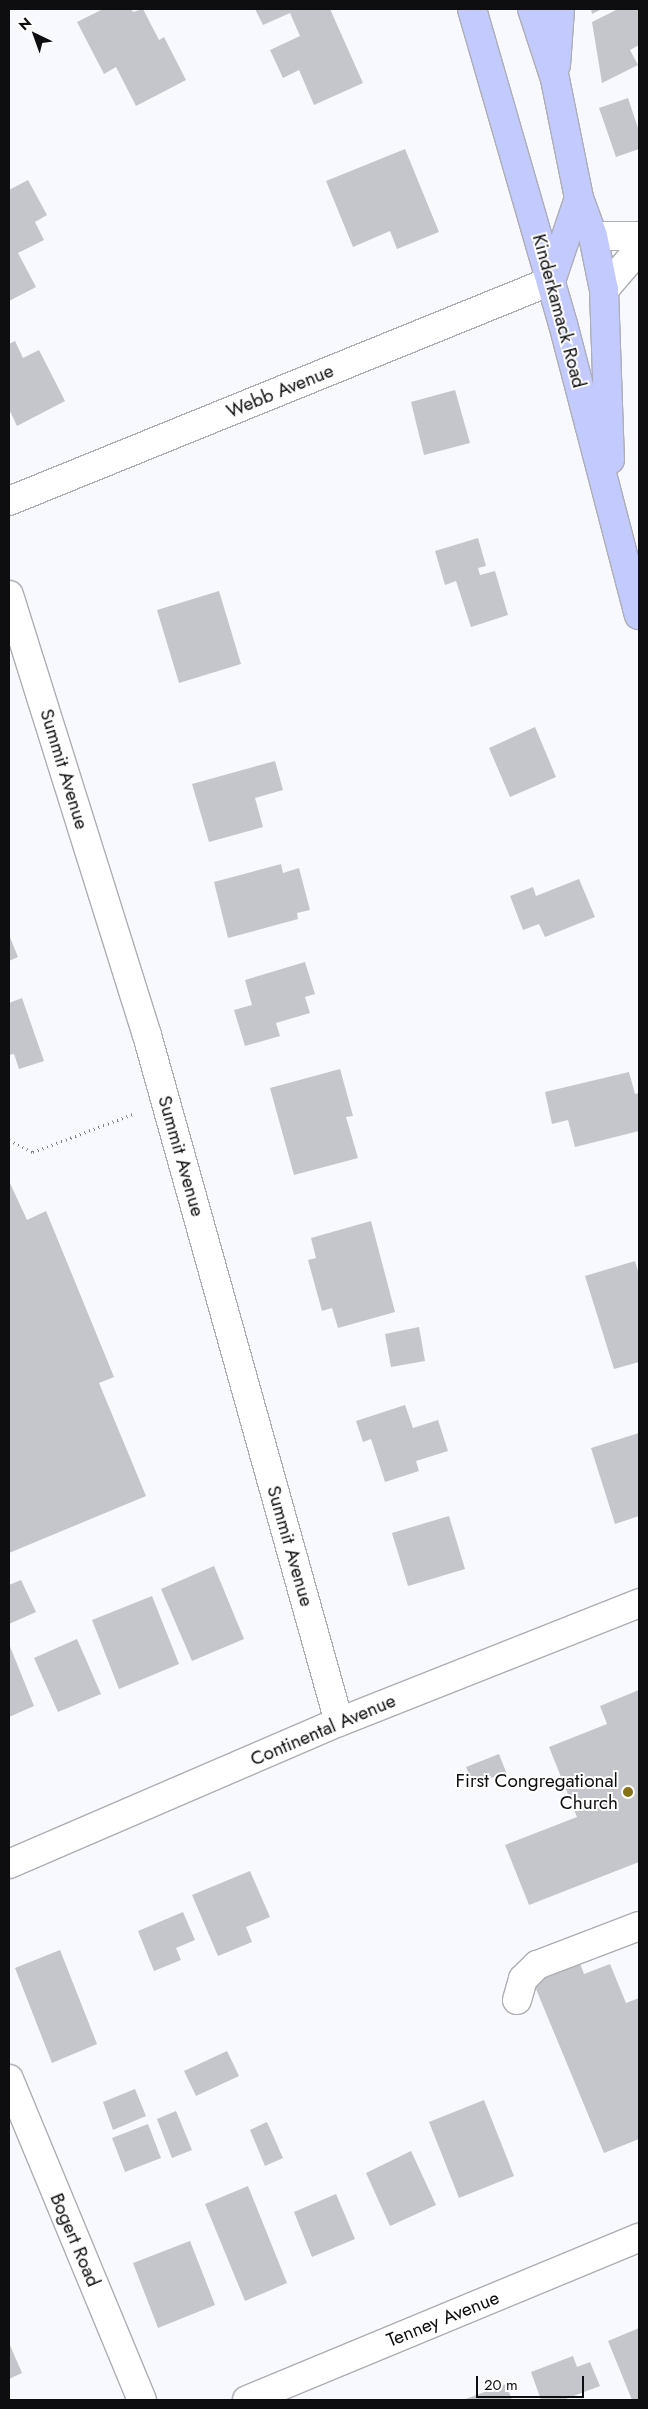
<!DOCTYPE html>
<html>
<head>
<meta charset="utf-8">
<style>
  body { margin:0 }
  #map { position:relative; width:648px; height:2409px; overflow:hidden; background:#f8f9fe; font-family:Jost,sans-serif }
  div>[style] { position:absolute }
  .building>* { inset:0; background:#c4c6cc }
  .path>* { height:3px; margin-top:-1.5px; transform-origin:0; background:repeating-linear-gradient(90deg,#7f7f82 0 1px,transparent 0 5px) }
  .roads { filter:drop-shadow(1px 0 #adaeb4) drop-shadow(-1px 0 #adaeb4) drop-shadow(0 1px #adaeb4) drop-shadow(0 -1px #adaeb4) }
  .minor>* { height:28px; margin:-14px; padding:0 14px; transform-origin:14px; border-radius:14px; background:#fff }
  .major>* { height:28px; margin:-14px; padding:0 14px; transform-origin:14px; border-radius:14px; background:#c2cafe }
  .dots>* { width:14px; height:14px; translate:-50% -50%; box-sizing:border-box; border:2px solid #fff; border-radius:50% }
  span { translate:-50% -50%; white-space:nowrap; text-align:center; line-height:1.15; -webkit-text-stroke:4px #fff; paint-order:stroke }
  .street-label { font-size:19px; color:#0e0e10 }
  .poi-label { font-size:19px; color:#0e0e10 }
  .right { translate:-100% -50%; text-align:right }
  .frame { position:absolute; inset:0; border:10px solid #0e0e10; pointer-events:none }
  .north { position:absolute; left:10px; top:10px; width:50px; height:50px; -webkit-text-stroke:4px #fff; paint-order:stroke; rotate:318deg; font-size:14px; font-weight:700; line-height:20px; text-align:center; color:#0e0e10 }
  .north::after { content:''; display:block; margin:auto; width:18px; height:22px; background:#0e0e10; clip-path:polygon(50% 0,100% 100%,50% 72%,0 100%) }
  .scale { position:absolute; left:476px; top:2376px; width:108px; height:22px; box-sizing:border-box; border:2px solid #0e0e10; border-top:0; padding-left:6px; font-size:15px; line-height:18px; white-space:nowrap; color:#0e0e10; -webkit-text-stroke:4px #fff; paint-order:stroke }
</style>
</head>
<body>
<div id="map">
  <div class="building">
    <i style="clip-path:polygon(103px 9px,131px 9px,133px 12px,143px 9px,159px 40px,164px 37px,186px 80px,136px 106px,116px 67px,104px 74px,77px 22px)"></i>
    <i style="clip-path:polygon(255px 9px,330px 9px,363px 83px,314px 105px,299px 70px,283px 78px,270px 50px,300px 36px,290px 13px,263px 25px)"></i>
    <i style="clip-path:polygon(591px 9px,602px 9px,592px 14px)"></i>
    <i style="clip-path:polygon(618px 9px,639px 9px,639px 45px,630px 50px,638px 65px,602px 83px,592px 22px)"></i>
    <i style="clip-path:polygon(628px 98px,639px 131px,639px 149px,616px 157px,599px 108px)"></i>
    <i style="clip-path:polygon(405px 149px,439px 232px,397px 249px,390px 231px,353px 247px,326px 181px)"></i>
    <i style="clip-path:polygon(28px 180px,47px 215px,35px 222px,44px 240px,18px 253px,36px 287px,9px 301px,9px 190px)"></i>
    <i style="clip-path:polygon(15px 341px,23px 358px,39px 350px,65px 401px,17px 426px,9px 409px,9px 344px)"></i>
    <i style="clip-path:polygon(455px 390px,470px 443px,424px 455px,411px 402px)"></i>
    <i style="clip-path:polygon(478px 538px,486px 566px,478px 568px,480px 575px,495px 571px,508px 615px,471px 627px,456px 581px,445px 585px,435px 551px)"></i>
    <i style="clip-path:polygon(219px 591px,241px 664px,179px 683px,157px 610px)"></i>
    <i style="clip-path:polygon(535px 727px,556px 777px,510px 797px,489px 748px)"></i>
    <i style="clip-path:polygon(275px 761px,283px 790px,255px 798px,263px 827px,209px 842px,192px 784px)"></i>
    <i style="clip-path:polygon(281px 864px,283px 873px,299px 868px,310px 910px,297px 913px,298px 919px,228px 938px,214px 882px)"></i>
    <i style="clip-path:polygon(579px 879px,595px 917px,545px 937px,539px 924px,523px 930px,510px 896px,533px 887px,536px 896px)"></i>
    <i style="clip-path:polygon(9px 935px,18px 957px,9px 961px)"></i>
    <i style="clip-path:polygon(305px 962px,315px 994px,305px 997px,310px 1013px,276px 1023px,280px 1036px,245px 1046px,234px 1010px,252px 1005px,245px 980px)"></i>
    <i style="clip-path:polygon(22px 998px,44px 1061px,19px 1069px,14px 1054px,9px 1055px,9px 1003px)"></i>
    <i style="clip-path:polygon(340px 1069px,353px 1116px,346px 1117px,358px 1158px,294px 1175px,270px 1088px)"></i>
    <i style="clip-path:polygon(629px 1072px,635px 1094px,639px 1093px,639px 1131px,575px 1147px,568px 1120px,552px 1124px,545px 1092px)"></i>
    <i style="clip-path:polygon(9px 1181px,27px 1220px,46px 1211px,114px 1377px,99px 1383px,146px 1496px,9px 1553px)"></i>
    <i style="clip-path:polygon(371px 1221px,395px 1312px,338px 1328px,332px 1308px,322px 1311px,308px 1260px,316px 1258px,311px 1238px)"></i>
    <i style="clip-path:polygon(635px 1261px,639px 1274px,639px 1362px,614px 1369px,585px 1276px)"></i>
    <i style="clip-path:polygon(419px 1327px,425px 1361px,391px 1367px,385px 1334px)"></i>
    <i style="clip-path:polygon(405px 1405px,413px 1428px,438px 1420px,448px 1451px,416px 1461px,419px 1471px,385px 1482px,371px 1439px,363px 1442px,356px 1421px)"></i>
    <i style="clip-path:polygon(639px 1433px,639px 1516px,615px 1524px,591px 1448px)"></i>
    <i style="clip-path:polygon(449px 1516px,465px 1569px,408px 1586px,392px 1533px)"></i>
    <i style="clip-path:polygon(214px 1566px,244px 1639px,192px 1661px,161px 1589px)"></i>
    <i style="clip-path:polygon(21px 1580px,36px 1612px,9px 1624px,9px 1585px)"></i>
    <i style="clip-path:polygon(152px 1596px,179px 1664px,119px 1689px,92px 1620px)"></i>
    <i style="clip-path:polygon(77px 1639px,101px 1694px,58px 1712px,34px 1658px)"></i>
    <i style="clip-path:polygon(9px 1644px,34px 1706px,9px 1717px)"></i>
    <i style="clip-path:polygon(639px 1690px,639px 1862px,529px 1905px,505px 1845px,577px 1817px,549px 1747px,607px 1724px,600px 1706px)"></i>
    <i style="clip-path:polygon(499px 1754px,506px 1772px,474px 1785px,466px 1767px)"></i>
    <i style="clip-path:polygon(250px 1871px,270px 1917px,246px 1927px,252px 1942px,218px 1956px,192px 1895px)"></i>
    <i style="clip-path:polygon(183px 1912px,195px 1940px,176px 1948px,181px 1960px,154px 1971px,138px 1931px)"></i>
    <i style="clip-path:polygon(60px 1950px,97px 2044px,52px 2063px,15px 1968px)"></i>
    <i style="clip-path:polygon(578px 1958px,584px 1974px,610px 1964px,626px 2003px,639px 1998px,639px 2139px,604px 2153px,531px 1977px)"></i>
    <i style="clip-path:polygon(227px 2051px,239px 2076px,196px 2096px,184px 2071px)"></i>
    <i style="clip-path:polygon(135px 2089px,146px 2116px,113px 2130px,103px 2102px)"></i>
    <i style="clip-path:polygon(484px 2100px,514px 2176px,459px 2198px,429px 2122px)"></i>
    <i style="clip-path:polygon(176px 2111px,192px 2150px,172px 2158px,157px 2119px)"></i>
    <i style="clip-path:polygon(267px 2122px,283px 2158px,265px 2166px,250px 2130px)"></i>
    <i style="clip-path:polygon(148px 2124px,161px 2158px,125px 2172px,112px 2138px)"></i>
    <i style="clip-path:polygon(411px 2151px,436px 2205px,390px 2226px,366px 2173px)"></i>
    <i style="clip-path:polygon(248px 2186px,287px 2283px,245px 2301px,205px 2204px)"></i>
    <i style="clip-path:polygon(336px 2194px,355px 2239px,312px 2257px,294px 2212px)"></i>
    <i style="clip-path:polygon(190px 2241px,215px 2305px,158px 2328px,133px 2263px)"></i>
    <i style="clip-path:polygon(639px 2328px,639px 2400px,632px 2400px,608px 2341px)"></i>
    <i style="clip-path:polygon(9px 2343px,22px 2373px,9px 2379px)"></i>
    <i style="clip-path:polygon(573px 2356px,577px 2367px,590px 2362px,600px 2386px,563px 2400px,541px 2400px,531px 2372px)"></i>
    <i style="clip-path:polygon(506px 2384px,512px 2400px,463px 2400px)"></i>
  </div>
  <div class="path">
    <i style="left:9px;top:1140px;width:27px;rotate:27deg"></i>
    <i style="left:33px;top:1152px;width:107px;rotate:-20.8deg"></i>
  </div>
  <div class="roads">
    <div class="minor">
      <i style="left:593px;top:236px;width:46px"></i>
      <i style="left:604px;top:290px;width:54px;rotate:-49.5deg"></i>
      <i style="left:9px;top:501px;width:585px;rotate:-22.09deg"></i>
      <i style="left:9px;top:595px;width:461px;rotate:72.6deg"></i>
      <i style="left:147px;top:1035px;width:713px;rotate:74.39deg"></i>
      <i style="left:9px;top:1864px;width:359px;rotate:-23.3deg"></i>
      <i style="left:339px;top:1722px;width:323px;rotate:-21.6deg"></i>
      <i style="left:517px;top:2000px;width:22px;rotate:-74deg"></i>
      <i style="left:523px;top:1979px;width:20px;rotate:-45deg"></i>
      <i style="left:537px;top:1965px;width:109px;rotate:-20.9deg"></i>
      <i style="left:9px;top:2079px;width:347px;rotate:67.5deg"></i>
      <i style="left:247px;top:2400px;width:424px;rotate:-22.5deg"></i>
    </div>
    <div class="major">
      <i style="left:472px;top:9px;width:328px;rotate:73.9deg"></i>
      <i style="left:563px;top:324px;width:301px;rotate:75.4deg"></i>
      <i style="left:532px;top:9px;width:74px;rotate:71.8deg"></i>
      <i style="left:555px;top:79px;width:121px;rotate:78.6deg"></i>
      <i style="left:579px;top:198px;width:40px;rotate:69.8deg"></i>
      <i style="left:593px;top:236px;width:55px;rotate:78.5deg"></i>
      <i style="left:604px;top:290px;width:170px;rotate:88deg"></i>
      <i style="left:556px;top:65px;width:56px;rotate:-85.9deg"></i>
      <i style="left:551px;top:281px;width:88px;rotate:-71.4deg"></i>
    </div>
  </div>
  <div class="dots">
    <i style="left:628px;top:1792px;background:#877315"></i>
  </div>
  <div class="street-label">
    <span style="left:559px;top:311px;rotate:75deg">Kinderkamack Road</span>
    <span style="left:280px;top:391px;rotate:-22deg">Webb Avenue</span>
    <span style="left:64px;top:769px;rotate:73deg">Summit Avenue</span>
    <span style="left:181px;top:1156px;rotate:74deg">Summit Avenue</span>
    <span style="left:290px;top:1546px;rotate:74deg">Summit Avenue</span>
    <span style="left:323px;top:1730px;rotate:-23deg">Continental Avenue</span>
    <span style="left:75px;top:2240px;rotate:67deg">Bogert Road</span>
    <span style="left:443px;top:2319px;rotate:-22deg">Tenney Avenue</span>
  </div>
  <div class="poi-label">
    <span class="right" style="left:618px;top:1792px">First Congregational<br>Church</span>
  </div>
  <div class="frame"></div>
  <div class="north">N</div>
  <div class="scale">20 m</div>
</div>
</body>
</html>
